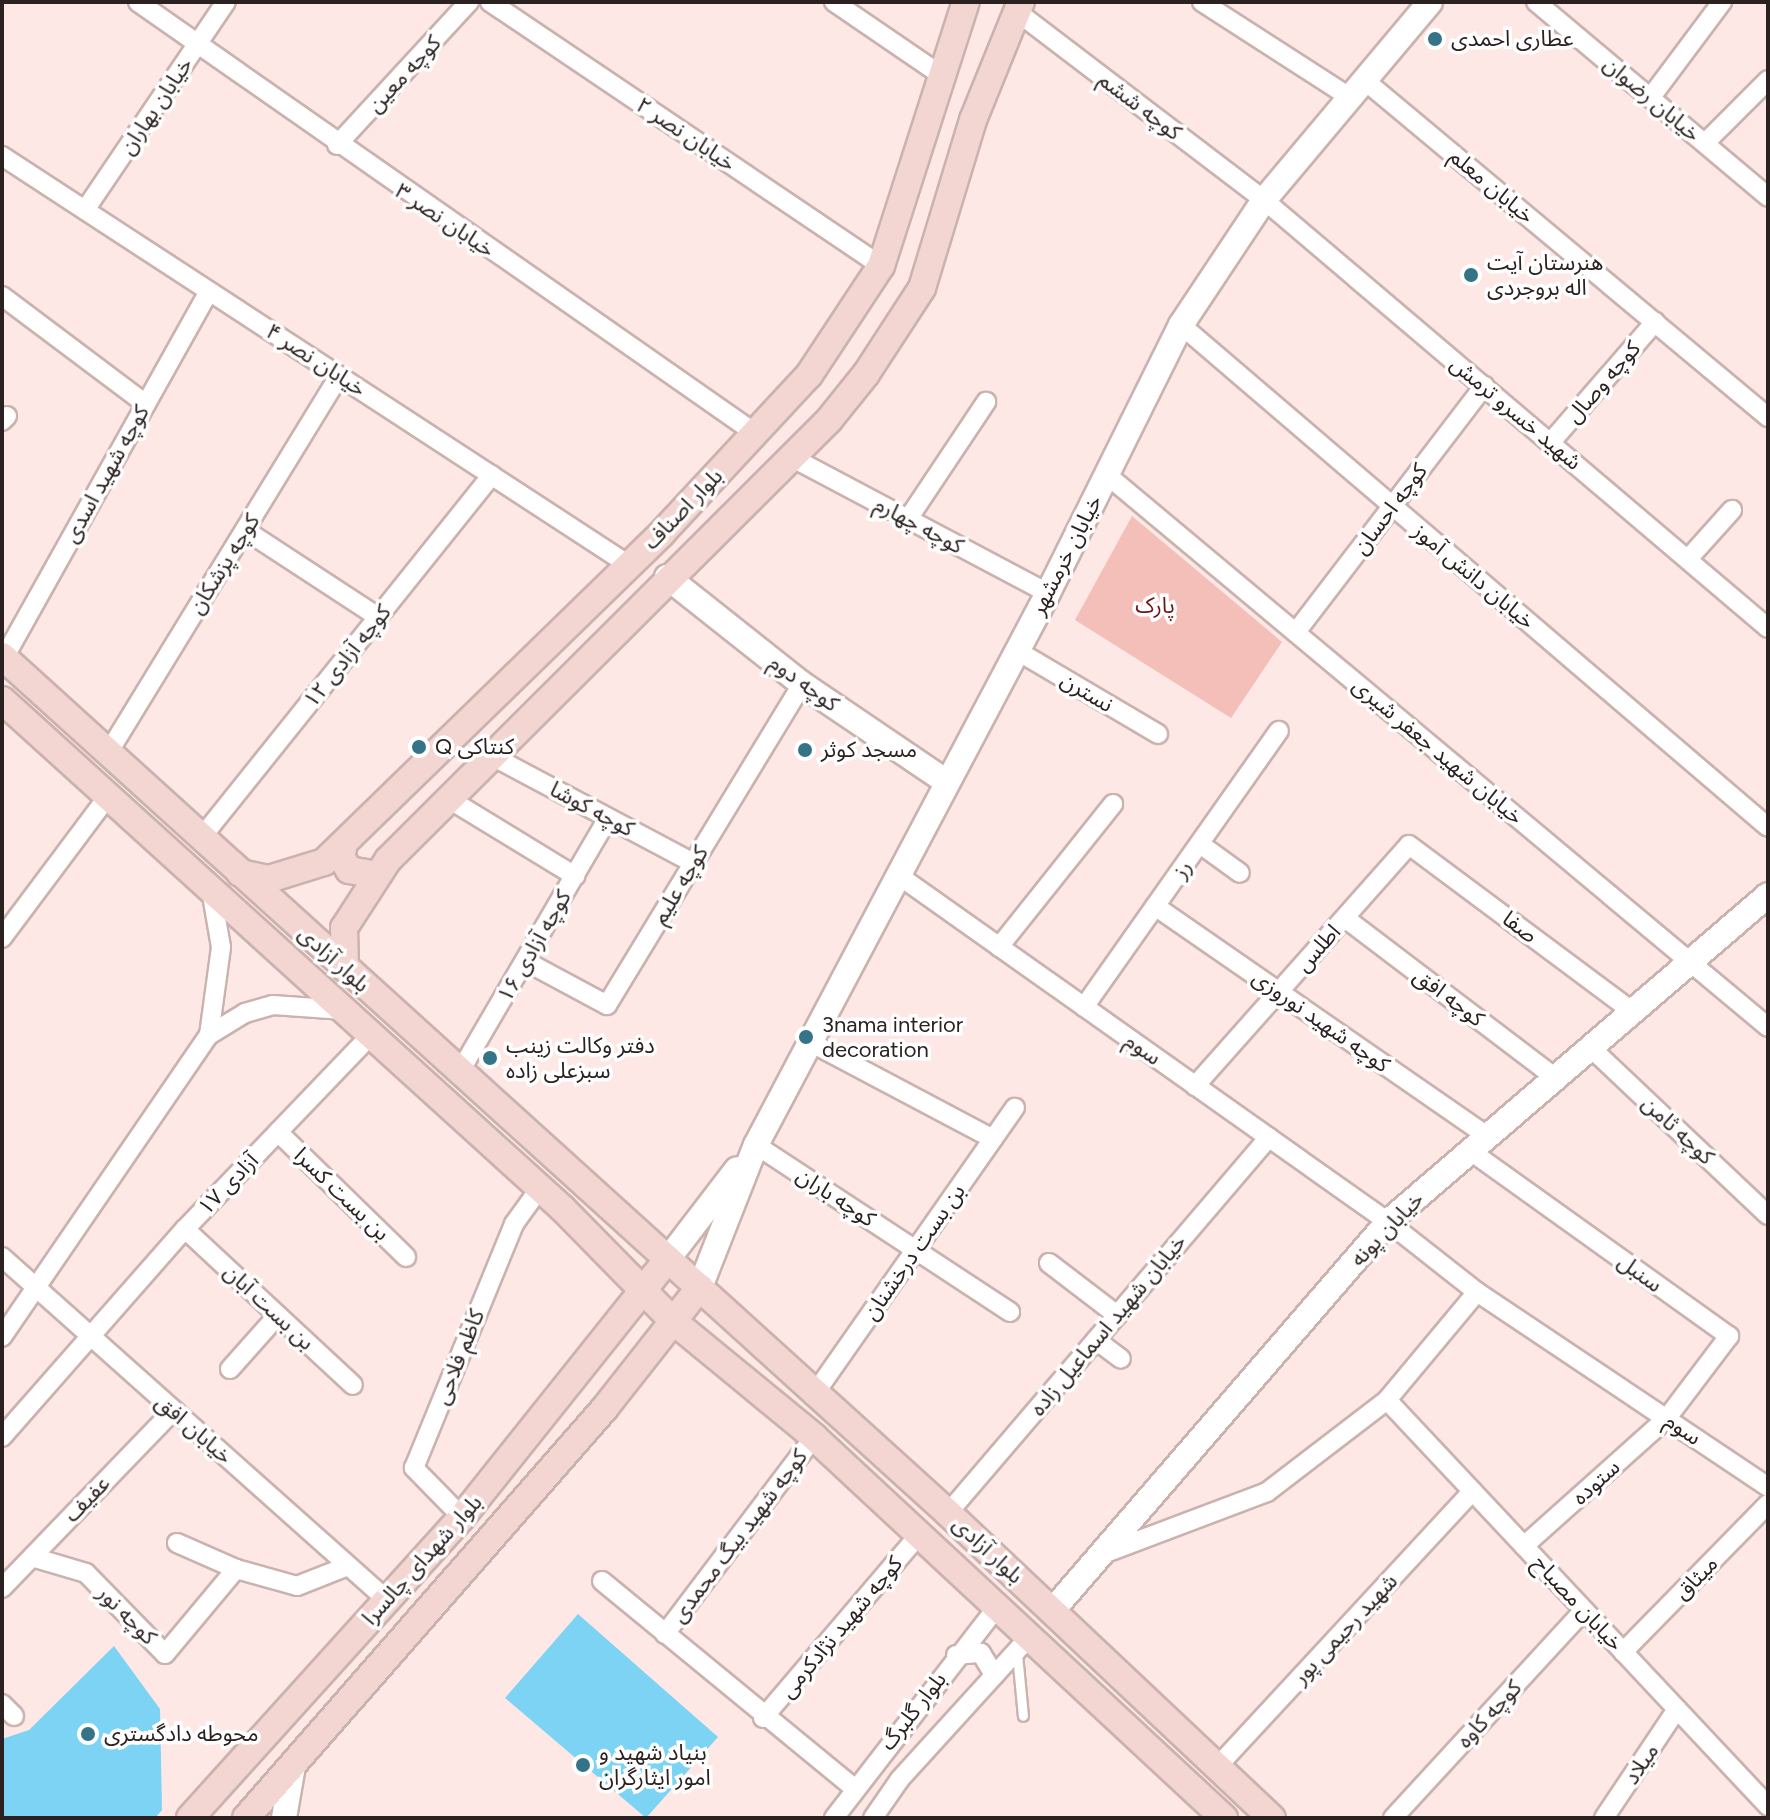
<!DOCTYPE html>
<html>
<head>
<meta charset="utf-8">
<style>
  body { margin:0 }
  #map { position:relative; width:1770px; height:1820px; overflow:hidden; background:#fde8e6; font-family:Figtree,"Noto Sans Arabic",sans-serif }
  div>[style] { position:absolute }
  .green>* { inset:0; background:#f4bfb8 }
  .building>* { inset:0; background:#7cd3f4 }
  .roads { filter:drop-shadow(2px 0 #cab2af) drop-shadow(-2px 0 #cab2af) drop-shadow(0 2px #cab2af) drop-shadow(0 -2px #cab2af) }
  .service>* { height:9px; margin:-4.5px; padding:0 4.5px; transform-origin:4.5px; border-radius:4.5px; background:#fff }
  .minor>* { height:18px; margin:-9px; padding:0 9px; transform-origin:9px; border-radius:9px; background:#fff }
  .tertiary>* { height:24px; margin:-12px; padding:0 12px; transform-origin:12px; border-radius:12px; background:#fff }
  .secondary>* { height:26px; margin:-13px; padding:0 13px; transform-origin:13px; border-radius:13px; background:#f3d5d2 }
  .dots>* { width:22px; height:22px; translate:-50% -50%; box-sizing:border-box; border:4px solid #fff; border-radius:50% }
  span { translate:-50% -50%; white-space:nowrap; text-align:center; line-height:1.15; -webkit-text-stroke:7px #fff; paint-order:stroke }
  .poi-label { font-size:22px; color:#2a2120 }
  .left { translate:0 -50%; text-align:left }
  .street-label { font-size:22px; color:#2a2120 }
  .park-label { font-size:22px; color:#6c1715 }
  .frame { position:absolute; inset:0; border:4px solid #2a2120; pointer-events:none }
</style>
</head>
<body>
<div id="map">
  <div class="green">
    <i style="clip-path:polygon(1132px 516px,1282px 642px,1231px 718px,1075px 620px)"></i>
  </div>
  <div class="building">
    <i style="clip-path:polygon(578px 1614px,718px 1737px,646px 1818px,505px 1698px)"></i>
    <i style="clip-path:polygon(114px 1646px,160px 1709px,162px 1810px,155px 1818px,2px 1818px,2px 1739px,29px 1730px)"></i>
  </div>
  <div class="roads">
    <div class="service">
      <i style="left:1017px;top:1654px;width:62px;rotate:84.5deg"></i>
    </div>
    <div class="minor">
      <i style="left:138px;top:2px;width:753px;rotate:34.94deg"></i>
      <i style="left:490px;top:2px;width:472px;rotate:34deg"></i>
      <i style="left:834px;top:2px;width:130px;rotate:34.3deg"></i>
      <i style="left:1202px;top:2px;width:174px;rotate:32.8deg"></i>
      <i style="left:1536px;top:2px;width:303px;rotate:40deg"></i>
      <i style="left:1016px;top:11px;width:312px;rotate:37.3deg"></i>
      <i style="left:1264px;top:200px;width:661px;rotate:40.34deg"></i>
      <i style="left:1363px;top:79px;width:528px;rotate:39.85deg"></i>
      <i style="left:1651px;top:97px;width:119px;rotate:-53.2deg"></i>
      <i style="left:1705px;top:143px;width:89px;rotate:-45deg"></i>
      <i style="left:337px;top:145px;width:195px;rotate:-47.3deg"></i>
      <i style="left:2px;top:156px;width:749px;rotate:33.12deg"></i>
      <i style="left:85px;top:210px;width:251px;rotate:-55.9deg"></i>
      <i style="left:2px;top:296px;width:180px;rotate:36.9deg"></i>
      <i style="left:1181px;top:325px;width:772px;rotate:40.54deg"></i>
      <i style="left:2px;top:421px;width:7px;rotate:-45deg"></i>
      <i style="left:1551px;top:442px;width:159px;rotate:-49.1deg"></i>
      <i style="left:789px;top:456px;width:293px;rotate:27.9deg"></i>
      <i style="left:1107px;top:475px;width:861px;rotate:39.87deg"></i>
      <i style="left:908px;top:519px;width:141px;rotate:-56.3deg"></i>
      <i style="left:245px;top:530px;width:159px;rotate:33.2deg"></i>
      <i style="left:1688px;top:559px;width:66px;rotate:-48.1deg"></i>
      <i style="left:1296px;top:632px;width:310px;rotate:-52.6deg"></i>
      <i style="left:1016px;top:650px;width:165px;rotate:30.6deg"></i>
      <i style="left:4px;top:658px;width:420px;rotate:-60.8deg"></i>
      <i style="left:108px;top:753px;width:442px;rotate:-58.5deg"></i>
      <i style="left:492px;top:756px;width:228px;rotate:28deg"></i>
      <i style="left:449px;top:799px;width:148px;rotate:31.4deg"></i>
      <i style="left:201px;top:838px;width:465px;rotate:-51.3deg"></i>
      <i style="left:1200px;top:844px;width:49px;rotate:35.9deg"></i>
      <i style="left:898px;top:875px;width:600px;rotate:35.3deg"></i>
      <i style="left:1388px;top:1222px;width:113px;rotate:38.2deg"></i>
      <i style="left:1477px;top:1292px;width:141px;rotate:129.8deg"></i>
      <i style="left:1387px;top:1400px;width:151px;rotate:142.5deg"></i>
      <i style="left:1267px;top:1492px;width:175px;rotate:159.3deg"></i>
      <i style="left:1155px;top:906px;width:402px;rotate:34.7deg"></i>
      <i style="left:1345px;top:918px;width:261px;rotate:37.2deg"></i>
      <i style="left:2px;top:938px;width:179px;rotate:-53.2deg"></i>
      <i style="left:999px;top:947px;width:183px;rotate:-51.4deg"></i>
      <i style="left:525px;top:961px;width:93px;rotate:28.2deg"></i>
      <i style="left:607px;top:1005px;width:376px;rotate:-58.7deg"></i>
      <i style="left:1084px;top:1007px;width:338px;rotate:-54.8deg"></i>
      <i style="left:209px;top:1035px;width:42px;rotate:-31.4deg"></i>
      <i style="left:245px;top:1013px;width:29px;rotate:-16deg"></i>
      <i style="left:273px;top:1005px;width:71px;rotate:4deg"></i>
      <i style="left:810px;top:1042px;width:207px;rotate:27.9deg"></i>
      <i style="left:1589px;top:1046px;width:246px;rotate:43.4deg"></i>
      <i style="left:459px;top:1073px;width:295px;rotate:-59.7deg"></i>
      <i style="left:1195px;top:1086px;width:322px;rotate:-48.4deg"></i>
      <i style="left:1409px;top:845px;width:276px;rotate:36.7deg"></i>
      <i style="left:278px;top:1132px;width:179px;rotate:44.3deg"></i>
      <i style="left:756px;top:1145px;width:304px;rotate:33.3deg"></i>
      <i style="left:1469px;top:1150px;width:320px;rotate:35.6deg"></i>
      <i style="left:1729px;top:1336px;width:103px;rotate:127.1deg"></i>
      <i style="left:1667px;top:1418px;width:192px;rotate:138.2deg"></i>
      <i style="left:185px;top:1229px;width:229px;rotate:42.9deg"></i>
      <i style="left:2px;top:1257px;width:516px;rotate:41.7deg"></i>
      <i style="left:1049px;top:1263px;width:86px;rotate:37.4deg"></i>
      <i style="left:1477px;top:1292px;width:350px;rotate:33.8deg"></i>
      <i style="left:2px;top:1337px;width:366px;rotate:-55.6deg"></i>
      <i style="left:209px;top:1035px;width:89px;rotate:-82.2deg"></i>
      <i style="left:221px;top:947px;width:59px;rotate:-99.8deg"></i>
      <i style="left:1096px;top:1340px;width:31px;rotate:37deg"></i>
      <i style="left:230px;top:1369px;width:72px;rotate:-48.4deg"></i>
      <i style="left:813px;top:1396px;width:352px;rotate:-55deg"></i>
      <i style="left:1387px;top:1400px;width:557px;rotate:46.82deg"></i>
      <i style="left:2px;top:1437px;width:277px;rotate:-48.7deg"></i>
      <i style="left:185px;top:1229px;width:269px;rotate:-46.2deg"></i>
      <i style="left:948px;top:1513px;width:494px;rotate:-49.5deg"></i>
      <i style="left:462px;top:1517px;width:69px;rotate:-134.4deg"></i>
      <i style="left:414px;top:1468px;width:264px;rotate:-67.7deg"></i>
      <i style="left:514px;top:1224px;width:44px;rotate:-54.2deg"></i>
      <i style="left:177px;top:1543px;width:64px;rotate:23.8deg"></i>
      <i style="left:236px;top:1569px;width:63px;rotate:15.6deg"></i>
      <i style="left:297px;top:1586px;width:55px;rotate:-21.4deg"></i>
      <i style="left:32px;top:1557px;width:56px;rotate:16.5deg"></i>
      <i style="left:86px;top:1573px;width:113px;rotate:45.7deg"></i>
      <i style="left:165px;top:1654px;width:111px;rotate:-50.1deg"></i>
      <i style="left:602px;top:1581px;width:325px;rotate:39.4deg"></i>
      <i style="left:2px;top:1588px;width:246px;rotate:-46deg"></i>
      <i style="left:665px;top:1634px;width:247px;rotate:-52.9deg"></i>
      <i style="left:1623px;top:1652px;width:207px;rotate:-45.6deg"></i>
      <i style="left:956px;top:1655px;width:25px;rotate:-5deg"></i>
      <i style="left:981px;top:1653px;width:26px;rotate:59deg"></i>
      <i style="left:2px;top:1704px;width:17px;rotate:45deg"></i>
      <i style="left:763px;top:1718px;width:240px;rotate:-49.6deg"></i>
      <i style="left:1217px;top:1767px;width:376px;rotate:-47.2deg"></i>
      <i style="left:834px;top:1818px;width:267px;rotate:-52.3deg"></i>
      <i style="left:873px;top:1818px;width:47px;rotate:-55.3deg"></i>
      <i style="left:900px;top:1779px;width:192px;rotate:-47.7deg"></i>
      <i style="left:1393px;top:1818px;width:282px;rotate:-47.4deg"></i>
      <i style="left:1604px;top:1818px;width:131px;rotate:-56.2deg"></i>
    </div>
    <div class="tertiary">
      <i style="left:667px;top:577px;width:172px;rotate:38.4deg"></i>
      <i style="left:802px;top:684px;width:175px;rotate:34.1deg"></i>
      <i style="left:668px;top:1259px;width:113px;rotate:-52.5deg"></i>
      <i style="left:700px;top:1287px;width:153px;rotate:-68.5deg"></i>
      <i style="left:756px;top:1145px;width:624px;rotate:-62.12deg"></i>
      <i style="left:1048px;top:593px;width:299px;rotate:-63.6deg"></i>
      <i style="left:1181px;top:325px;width:150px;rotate:-56.4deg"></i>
      <i style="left:1264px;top:200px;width:258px;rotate:-50deg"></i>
      <i style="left:1052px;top:1611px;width:514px;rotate:-49.18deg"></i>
      <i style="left:1388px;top:1222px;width:501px;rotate:-40.71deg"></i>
      <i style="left:284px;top:1818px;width:53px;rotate:-80.2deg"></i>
    </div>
    <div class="secondary">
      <i style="left:2px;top:656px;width:1276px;rotate:42.17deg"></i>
      <i style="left:948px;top:1513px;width:445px;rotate:43.3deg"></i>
      <i style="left:2px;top:700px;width:757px;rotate:42.22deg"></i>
      <i style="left:563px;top:1209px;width:157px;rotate:45.5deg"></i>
      <i style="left:673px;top:1321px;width:183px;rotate:39.4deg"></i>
      <i style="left:814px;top:1437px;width:560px;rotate:42.9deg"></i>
      <i style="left:344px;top:844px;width:13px;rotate:103deg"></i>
      <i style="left:341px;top:857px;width:15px;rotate:58deg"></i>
      <i style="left:349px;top:870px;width:28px;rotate:10deg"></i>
      <i style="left:240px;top:873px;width:30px;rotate:12deg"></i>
      <i style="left:269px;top:879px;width:58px;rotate:-17.2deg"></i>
      <i style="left:324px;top:862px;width:472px;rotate:-44.2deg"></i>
      <i style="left:662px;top:533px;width:216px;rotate:-47.1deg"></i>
      <i style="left:809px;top:375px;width:131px;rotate:-56.6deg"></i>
      <i style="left:881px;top:266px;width:277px;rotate:-72.2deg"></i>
      <i style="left:345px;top:968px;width:40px;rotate:-91.4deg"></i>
      <i style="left:344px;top:928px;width:81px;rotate:-57.1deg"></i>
      <i style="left:388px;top:860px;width:623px;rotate:-44.93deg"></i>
      <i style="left:829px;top:420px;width:59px;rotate:-51.2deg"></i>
      <i style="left:866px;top:374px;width:103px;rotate:-56.9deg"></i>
      <i style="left:922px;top:288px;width:176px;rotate:-73.1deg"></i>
      <i style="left:973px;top:120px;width:127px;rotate:-67.9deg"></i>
      <i style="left:190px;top:1818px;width:406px;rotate:-47.9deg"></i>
      <i style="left:462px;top:1517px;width:330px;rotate:-51.4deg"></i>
      <i style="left:246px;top:1818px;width:544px;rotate:-48.8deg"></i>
      <i style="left:604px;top:1409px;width:155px;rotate:-51.8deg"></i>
    </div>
  </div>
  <div class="dots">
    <i style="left:1435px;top:39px;background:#357389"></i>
    <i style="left:1471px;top:275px;background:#357389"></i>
    <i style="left:419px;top:747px;background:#357389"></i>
    <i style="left:805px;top:750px;background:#357389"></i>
    <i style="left:806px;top:1037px;background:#357389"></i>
    <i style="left:490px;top:1058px;background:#357389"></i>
    <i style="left:88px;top:1734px;background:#357389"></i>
    <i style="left:583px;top:1765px;background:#357389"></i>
  </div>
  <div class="poi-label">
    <span class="left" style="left:1451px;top:39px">عطاری احمدی</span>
    <span class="left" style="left:1487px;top:275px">هنرستان آیت<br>اله بروجردی</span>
    <span class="left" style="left:435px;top:747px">Q کنتاکی</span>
    <span class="left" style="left:821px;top:750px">مسجد کوثر</span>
    <span class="left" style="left:822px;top:1037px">3nama interior<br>decoration</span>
    <span class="left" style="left:506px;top:1058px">دفتر وکالت زینب<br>سبزعلی زاده</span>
    <span class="left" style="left:104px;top:1734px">محوطه دادگستری</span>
    <span class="left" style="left:599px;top:1765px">بنیاد شهید و<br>امور ایثارگران</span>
  </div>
  <div class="street-label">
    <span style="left:404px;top:74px;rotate:-47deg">کوچه معین</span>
    <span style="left:1652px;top:99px;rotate:40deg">خیابان رضوان</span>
    <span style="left:156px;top:106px;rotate:-56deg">خیابان بهاران</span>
    <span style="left:1140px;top:106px;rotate:37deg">کوچه ششم</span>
    <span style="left:686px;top:134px;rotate:34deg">خیابان نصر ۲</span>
    <span style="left:1492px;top:186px;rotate:40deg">خیابان معلم</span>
    <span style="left:445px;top:220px;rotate:34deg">خیابان نصر ۳</span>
    <span style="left:316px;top:360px;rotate:33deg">خیابان نصر ۴</span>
    <span style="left:1603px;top:382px;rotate:-49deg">کوچه وصال</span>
    <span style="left:1516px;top:413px;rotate:40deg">شهید خسرو ترمش</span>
    <span style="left:106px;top:474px;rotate:-61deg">کوچه شهید اسدی</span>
    <span style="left:683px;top:509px;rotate:-46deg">بلوار اصناف</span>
    <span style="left:1390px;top:509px;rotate:-53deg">کوچه احسان</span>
    <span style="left:919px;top:525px;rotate:28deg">کوچه چهارم</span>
    <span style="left:1066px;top:555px;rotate:-63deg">خیابان خرمشهر</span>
    <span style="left:224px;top:564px;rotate:-58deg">کوچه پزشکان</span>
    <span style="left:1474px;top:576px;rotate:40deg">خیابان دانش آموز</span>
    <span style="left:347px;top:656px;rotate:-51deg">کوچه آزادی ۱۲</span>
    <span style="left:804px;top:683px;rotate:36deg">کوچه دوم</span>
    <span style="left:1087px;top:692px;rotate:31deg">نسترن</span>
    <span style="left:1438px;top:751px;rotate:40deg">خیابان شهید جعفر شیری</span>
    <span style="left:592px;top:809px;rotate:28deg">کوچه کوشا</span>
    <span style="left:1182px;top:869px;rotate:-55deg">رز</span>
    <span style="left:680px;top:885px;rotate:-59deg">کوچه علیم</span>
    <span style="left:1520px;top:927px;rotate:37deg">صفا</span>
    <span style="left:534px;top:946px;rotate:-60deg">کوچه آزادی ۱۶</span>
    <span style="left:1318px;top:948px;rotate:-48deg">اطلس</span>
    <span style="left:334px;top:959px;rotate:42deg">بلوار آزادی</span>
    <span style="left:1449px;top:997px;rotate:37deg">کوچه افق</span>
    <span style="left:1321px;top:1021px;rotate:35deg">کوچه شهید نوروزی</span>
    <span style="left:1143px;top:1049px;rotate:35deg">سوم</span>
    <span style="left:1678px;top:1130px;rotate:43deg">کوچه ثامن</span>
    <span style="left:228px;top:1184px;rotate:-46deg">آزادی ۱۷</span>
    <span style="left:342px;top:1194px;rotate:44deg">بن بست کسرا</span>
    <span style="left:836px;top:1197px;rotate:33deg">کوچه باران</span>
    <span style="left:1387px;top:1229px;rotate:-46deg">خیابان پونه</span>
    <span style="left:914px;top:1252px;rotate:-55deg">بن بست درخشنان</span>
    <span style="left:1640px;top:1273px;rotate:36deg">سنبل</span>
    <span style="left:269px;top:1307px;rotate:43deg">بن بست آبان</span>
    <span style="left:1108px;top:1325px;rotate:-50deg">خیابان شهید اسماعیل زاده</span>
    <span style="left:459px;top:1357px;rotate:-68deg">کاظم فلاحی</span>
    <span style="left:194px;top:1429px;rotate:41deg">خیابان افق</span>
    <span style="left:1683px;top:1429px;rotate:34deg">سوم</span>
    <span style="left:1596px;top:1482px;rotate:-42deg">ستوده</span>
    <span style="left:87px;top:1499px;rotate:-46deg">عفیف</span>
    <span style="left:739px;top:1536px;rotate:-53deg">کوچه شهید بیگ محمدی</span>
    <span style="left:988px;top:1550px;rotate:43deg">بلوار آزادی</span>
    <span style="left:422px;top:1560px;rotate:-48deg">بلوار شهدای چالسرا</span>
    <span style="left:1696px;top:1578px;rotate:-46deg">میثاق</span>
    <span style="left:1578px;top:1603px;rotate:47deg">خیابان مصباح</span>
    <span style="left:127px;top:1615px;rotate:45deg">کوچه نور</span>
    <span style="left:841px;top:1627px;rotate:-50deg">کوچه شهید نژادکرمی</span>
    <span style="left:1345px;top:1629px;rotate:-47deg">شهید رحیمی پور</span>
    <span style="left:913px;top:1711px;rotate:-52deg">بلوار گلبرگ</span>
    <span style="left:1489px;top:1714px;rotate:-47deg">کوچه کاوه</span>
    <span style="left:1641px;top:1764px;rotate:-56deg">میلاد</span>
  </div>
  <div class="park-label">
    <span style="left:1155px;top:606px">پارک</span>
  </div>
  <div class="frame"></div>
</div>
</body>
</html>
